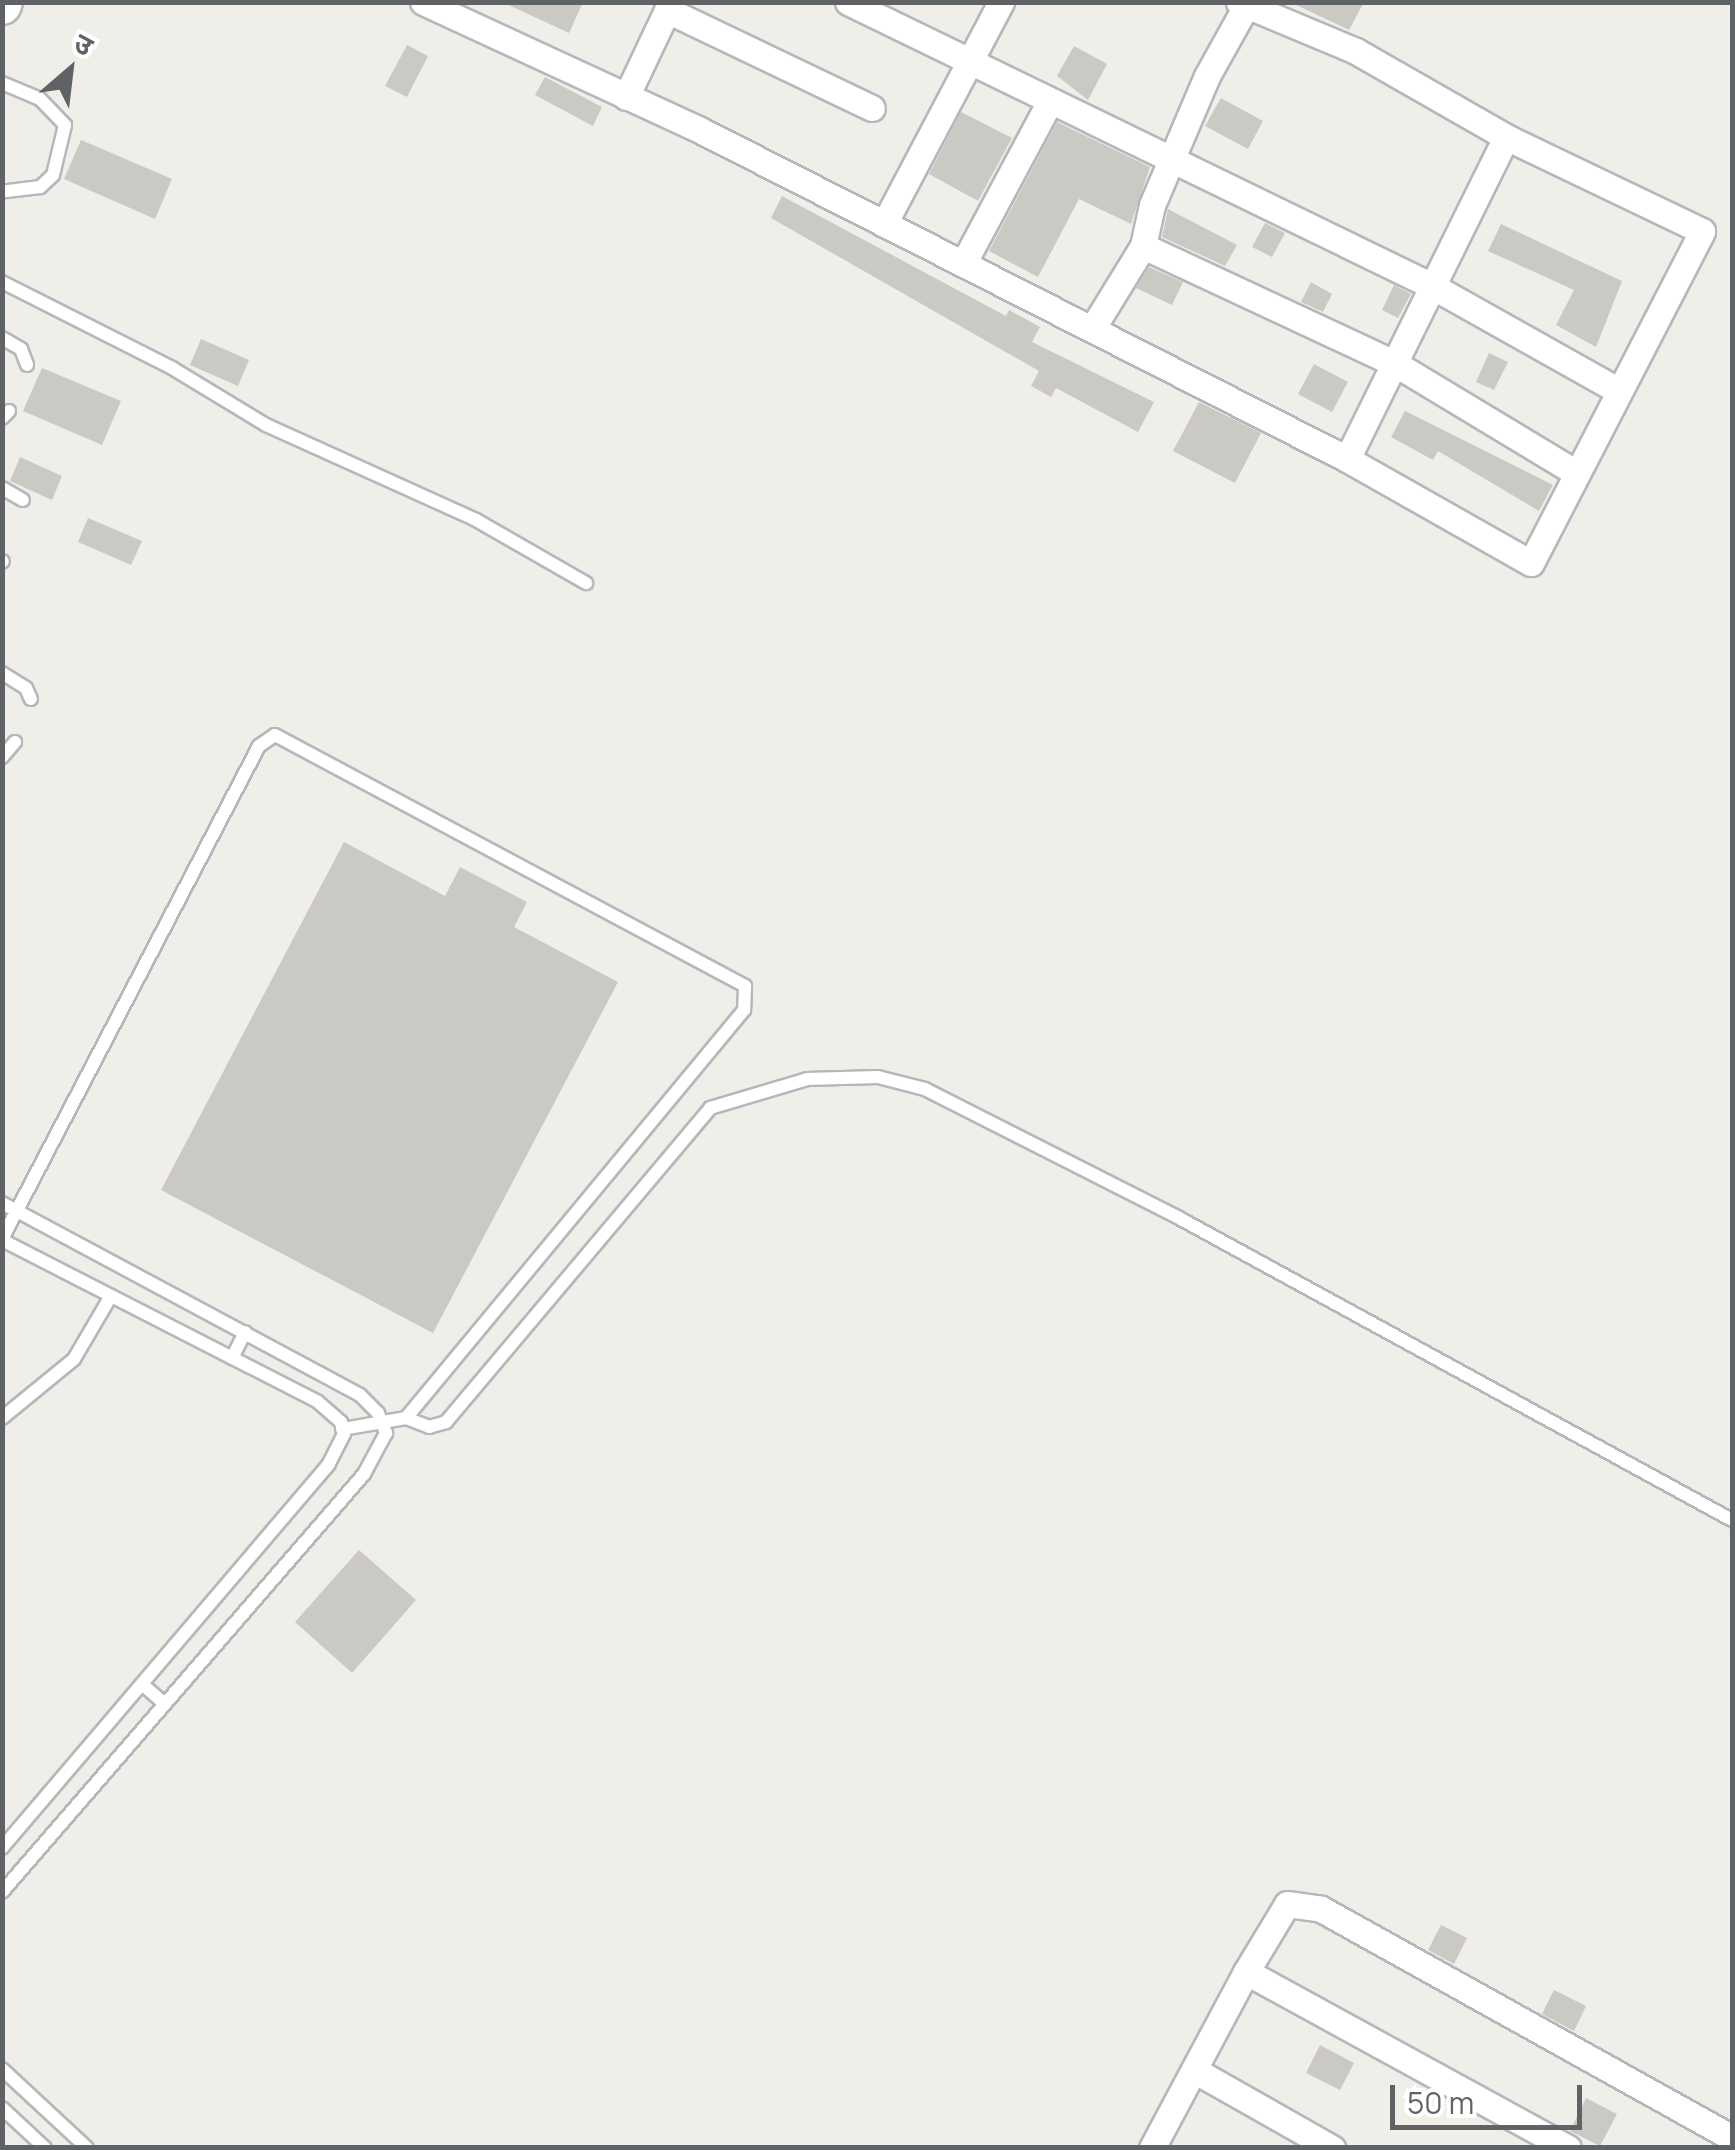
<!DOCTYPE html>
<html>
<head>
<meta charset="utf-8">
<style>
  body { margin:0 }
  #map { position:relative; width:1735px; height:2150px; overflow:hidden; background:#f0eee8; font-family:Manrope,"Noto Sans Devanagari",sans-serif }
  div>[style] { position:absolute }
  .building>* { inset:0; background:#cbc9c4 }
  .roads { filter:drop-shadow(2px 0 #b5b8bb) drop-shadow(-2px 0 #b5b8bb) drop-shadow(0 2px #b5b8bb) drop-shadow(0 -2px #b5b8bb) }
  .lane>* { height:12px; margin:-6px; padding:0 6px; transform-origin:6px; border-radius:6px; background:#fff }
  .street>* { height:25px; margin:-12.5px; padding:0 12.5px; transform-origin:12.5px; border-radius:12.5px; background:#fff }
  .secondary>* { height:38px; margin:-19px; padding:0 19px; transform-origin:19px; border-radius:19px; background:#fff }
  span { translate:-50% -50%; white-space:nowrap; text-align:center; line-height:1.15; -webkit-text-stroke:8px #fff; paint-order:stroke }
  .frame { position:absolute; inset:0; border:5px solid #606366; pointer-events:none }
  .north { position:absolute; left:20px; top:20px; width:100px; height:100px; -webkit-text-stroke:8px #fff; paint-order:stroke; rotate:28deg; font-size:28px; font-weight:700; line-height:40px; text-align:center; color:#606366 }
  .north::after { content:''; display:block; margin:auto; width:35px; height:45px; background:#606366; clip-path:polygon(50% 0,100% 100%,50% 72%,0 100%) }
  .scale { position:absolute; left:1390px; top:2085px; width:192px; height:45px; box-sizing:border-box; border:5px solid #606366; border-top:0; padding-left:12px; font-size:30px; line-height:35px; white-space:nowrap; color:#606366; -webkit-text-stroke:8px #fff; paint-order:stroke }
</style>
</head>
<body>
<div id="map">
  <div class="building">
    <i style="clip-path:polygon(502px 2px,583px 2px,569px 33px)"></i>
    <i style="clip-path:polygon(1290px 2px,1364px 2px,1349px 30px)"></i>
    <i style="clip-path:polygon(407px 45px,428px 56px,407px 97px,385px 86px)"></i>
    <i style="clip-path:polygon(1074px 46px,1107px 64px,1088px 100px,1057px 76px)"></i>
    <i style="clip-path:polygon(545px 77px,602px 107px,593px 126px,535px 95px)"></i>
    <i style="clip-path:polygon(1221px 98px,1263px 121px,1248px 149px,1205px 126px)"></i>
    <i style="clip-path:polygon(961px 112px,1012px 138px,978px 201px,929px 174px)"></i>
    <i style="clip-path:polygon(1057px 122px,1150px 167px,1131px 224px,1079px 199px,1038px 277px,989px 251px)"></i>
    <i style="clip-path:polygon(81px 140px,172px 179px,155px 219px,64px 179px)"></i>
    <i style="clip-path:polygon(782px 196px,1006px 316px,1009px 310px,1040px 327px,1032px 342px,1154px 402px,1138px 432px,1056px 388px,1051px 397px,1031px 386px,1039px 371px,771px 218px)"></i>
    <i style="clip-path:polygon(1168px 209px,1237px 245px,1225px 266px,1162px 237px)"></i>
    <i style="clip-path:polygon(1265px 223px,1285px 233px,1272px 257px,1252px 247px)"></i>
    <i style="clip-path:polygon(1501px 224px,1622px 281px,1596px 347px,1556px 325px,1574px 290px,1488px 251px)"></i>
    <i style="clip-path:polygon(1149px 267px,1183px 282px,1172px 305px,1136px 288px)"></i>
    <i style="clip-path:polygon(1311px 282px,1332px 294px,1323px 312px,1301px 302px)"></i>
    <i style="clip-path:polygon(1394px 285px,1411px 294px,1398px 318px,1382px 310px)"></i>
    <i style="clip-path:polygon(201px 339px,249px 360px,238px 386px,190px 365px)"></i>
    <i style="clip-path:polygon(1489px 353px,1508px 362px,1494px 390px,1476px 382px)"></i>
    <i style="clip-path:polygon(1314px 364px,1348px 382px,1332px 412px,1298px 394px)"></i>
    <i style="clip-path:polygon(42px 368px,121px 401px,102px 445px,23px 411px)"></i>
    <i style="clip-path:polygon(1199px 402px,1261px 433px,1235px 483px,1173px 451px)"></i>
    <i style="clip-path:polygon(1405px 411px,1553px 485px,1539px 511px,1438px 451px,1433px 460px,1391px 437px)"></i>
    <i style="clip-path:polygon(20px 457px,62px 476px,52px 500px,10px 481px)"></i>
    <i style="clip-path:polygon(88px 518px,142px 541px,131px 565px,78px 542px)"></i>
    <i style="clip-path:polygon(344px 842px,445px 896px,460px 867px,527px 902px,514px 927px,618px 982px,433px 1333px,161px 1190px)"></i>
    <i style="clip-path:polygon(359px 1550px,416px 1600px,352px 1673px,295px 1622px)"></i>
    <i style="clip-path:polygon(1441px 1925px,1467px 1938px,1454px 1964px,1428px 1950px)"></i>
    <i style="clip-path:polygon(1554px 1990px,1586px 2006px,1574px 2031px,1542px 2014px)"></i>
    <i style="clip-path:polygon(1320px 2045px,1354px 2063px,1340px 2090px,1306px 2073px)"></i>
    <i style="clip-path:polygon(1586px 2098px,1617px 2114px,1600px 2146px,1570px 2131px)"></i>
  </div>
  <div class="roads">
    <div class="lane">
      <i style="left:2px;top:83px;width:41px;rotate:22.8deg"></i>
      <i style="left:40px;top:99px;width:36px;rotate:46deg"></i>
      <i style="left:65px;top:125px;width:51px;rotate:103.5deg"></i>
      <i style="left:53px;top:175px;width:18px;rotate:137deg"></i>
      <i style="left:40px;top:187px;width:38px;rotate:173deg"></i>
      <i style="left:2px;top:282px;width:191px;rotate:26.8deg"></i>
      <i style="left:172px;top:368px;width:110px;rotate:31.2deg"></i>
      <i style="left:266px;top:425px;width:230px;rotate:24.3deg"></i>
      <i style="left:476px;top:520px;width:127px;rotate:29.8deg"></i>
      <i style="left:2px;top:338px;width:22px;rotate:30deg"></i>
      <i style="left:21px;top:349px;width:17px;rotate:69deg"></i>
      <i style="left:2px;top:418px;width:10px;rotate:-45deg"></i>
      <i style="left:2px;top:488px;width:24px;rotate:30deg"></i>
      <i style="left:2px;top:562px;width:1px;rotate:-45deg"></i>
      <i style="left:2px;top:673px;width:28px;rotate:32deg"></i>
      <i style="left:26px;top:688px;width:12px;rotate:66deg"></i>
      <i style="left:2px;top:757px;width:20px;rotate:-49deg"></i>
      <i style="left:2px;top:1203px;width:406px;rotate:28.2deg"></i>
      <i style="left:360px;top:1395px;width:25px;rotate:45deg"></i>
      <i style="left:378px;top:1413px;width:22px;rotate:68deg"></i>
      <i style="left:386px;top:1433px;width:47px;rotate:118.2deg"></i>
      <i style="left:364px;top:1474px;width:553px;rotate:130.89deg"></i>
      <i style="left:2px;top:1239px;width:556px;rotate:-62.47deg"></i>
      <i style="left:259px;top:746px;width:19px;rotate:-35deg"></i>
      <i style="left:275px;top:735px;width:533px;rotate:28.1deg"></i>
      <i style="left:745px;top:986px;width:24px;rotate:92deg"></i>
      <i style="left:744px;top:1010px;width:530px;rotate:129.64deg"></i>
      <i style="left:406px;top:1418px;width:65px;rotate:170.2deg"></i>
      <i style="left:2px;top:1240px;width:355px;rotate:27.1deg"></i>
      <i style="left:318px;top:1402px;width:30px;rotate:41deg"></i>
      <i style="left:341px;top:1422px;width:12px;rotate:76deg"></i>
      <i style="left:344px;top:1434px;width:34px;rotate:117deg"></i>
      <i style="left:329px;top:1464px;width:504px;rotate:130.42deg"></i>
      <i style="left:232px;top:1358px;width:29px;rotate:-63deg"></i>
      <i style="left:2px;top:1418px;width:93px;rotate:-39.3deg"></i>
      <i style="left:74px;top:1359px;width:73px;rotate:-59.6deg"></i>
      <i style="left:406px;top:1418px;width:25px;rotate:21deg"></i>
      <i style="left:429px;top:1427px;width:18px;rotate:-16deg"></i>
      <i style="left:446px;top:1422px;width:410px;rotate:-49.9deg"></i>
      <i style="left:710px;top:1108px;width:101px;rotate:-16.6deg"></i>
      <i style="left:807px;top:1079px;width:71px;rotate:-1.6deg"></i>
      <i style="left:878px;top:1077px;width:49px;rotate:14.3deg"></i>
      <i style="left:925px;top:1089px;width:285px;rotate:26.9deg"></i>
      <i style="left:1179px;top:1218px;width:630px;rotate:28.64deg"></i>
      <i style="left:142px;top:1684px;width:30px;rotate:41deg"></i>
      <i style="left:2px;top:2069px;width:116px;rotate:42.9deg"></i>
      <i style="left:2px;top:2108px;width:59px;rotate:42.9deg"></i>
    </div>
    <div class="street">
      <i style="left:423px;top:2px;width:305px;rotate:24.8deg"></i>
      <i style="left:700px;top:130px;width:726px;rotate:26.95deg"></i>
      <i style="left:1347px;top:459px;width:211px;rotate:29.5deg"></i>
      <i style="left:1531px;top:563px;width:373px;rotate:-62.7deg"></i>
      <i style="left:1702px;top:231px;width:217px;rotate:-154.4deg"></i>
      <i style="left:1506px;top:137px;width:173px;rotate:-150.2deg"></i>
      <i style="left:1356px;top:51px;width:127px;rotate:-157.3deg"></i>
      <i style="left:848px;top:2px;width:649px;rotate:25.93deg"></i>
      <i style="left:1432px;top:286px;width:214px;rotate:29.3deg"></i>
      <i style="left:667px;top:10px;width:227px;rotate:25.6deg"></i>
      <i style="left:626px;top:97px;width:105px;rotate:-64.7deg"></i>
      <i style="left:884px;top:224px;width:251px;rotate:-62.2deg"></i>
      <i style="left:1143px;top:246px;width:277px;rotate:25deg"></i>
      <i style="left:1394px;top:363px;width:213px;rotate:31.1deg"></i>
      <i style="left:963px;top:264px;width:183px;rotate:-61.9deg"></i>
      <i style="left:1092px;top:329px;width:97px;rotate:-58.4deg"></i>
      <i style="left:1143px;top:246px;width:42px;rotate:-77.6deg"></i>
      <i style="left:1152px;top:205px;width:140px;rotate:-66.9deg"></i>
      <i style="left:1207px;top:76px;width:80px;rotate:-60.9deg"></i>
      <i style="left:1347px;top:459px;width:359px;rotate:-63.7deg"></i>
      <i style="left:1194px;top:2070px;width:159px;rotate:29.5deg"></i>
      <i style="left:1152px;top:2148px;width:200px;rotate:-61.9deg"></i>
      <i style="left:1568px;top:2148px;width:367px;rotate:-151.3deg"></i>
      <i style="left:1246px;top:1972px;width:79px;rotate:-58.9deg"></i>
      <i style="left:1287px;top:1904px;width:34px;rotate:8deg"></i>
      <i style="left:1321px;top:1909px;width:470px;rotate:29.1deg"></i>
    </div>
    <div class="secondary">
      <i style="left:2px;top:5px;width:3px;rotate:-72deg"></i>
    </div>
  </div>
  <div class="frame"></div>
  <div class="north">उ</div>
  <div class="scale">50 m</div>
</div>
</body>
</html>
